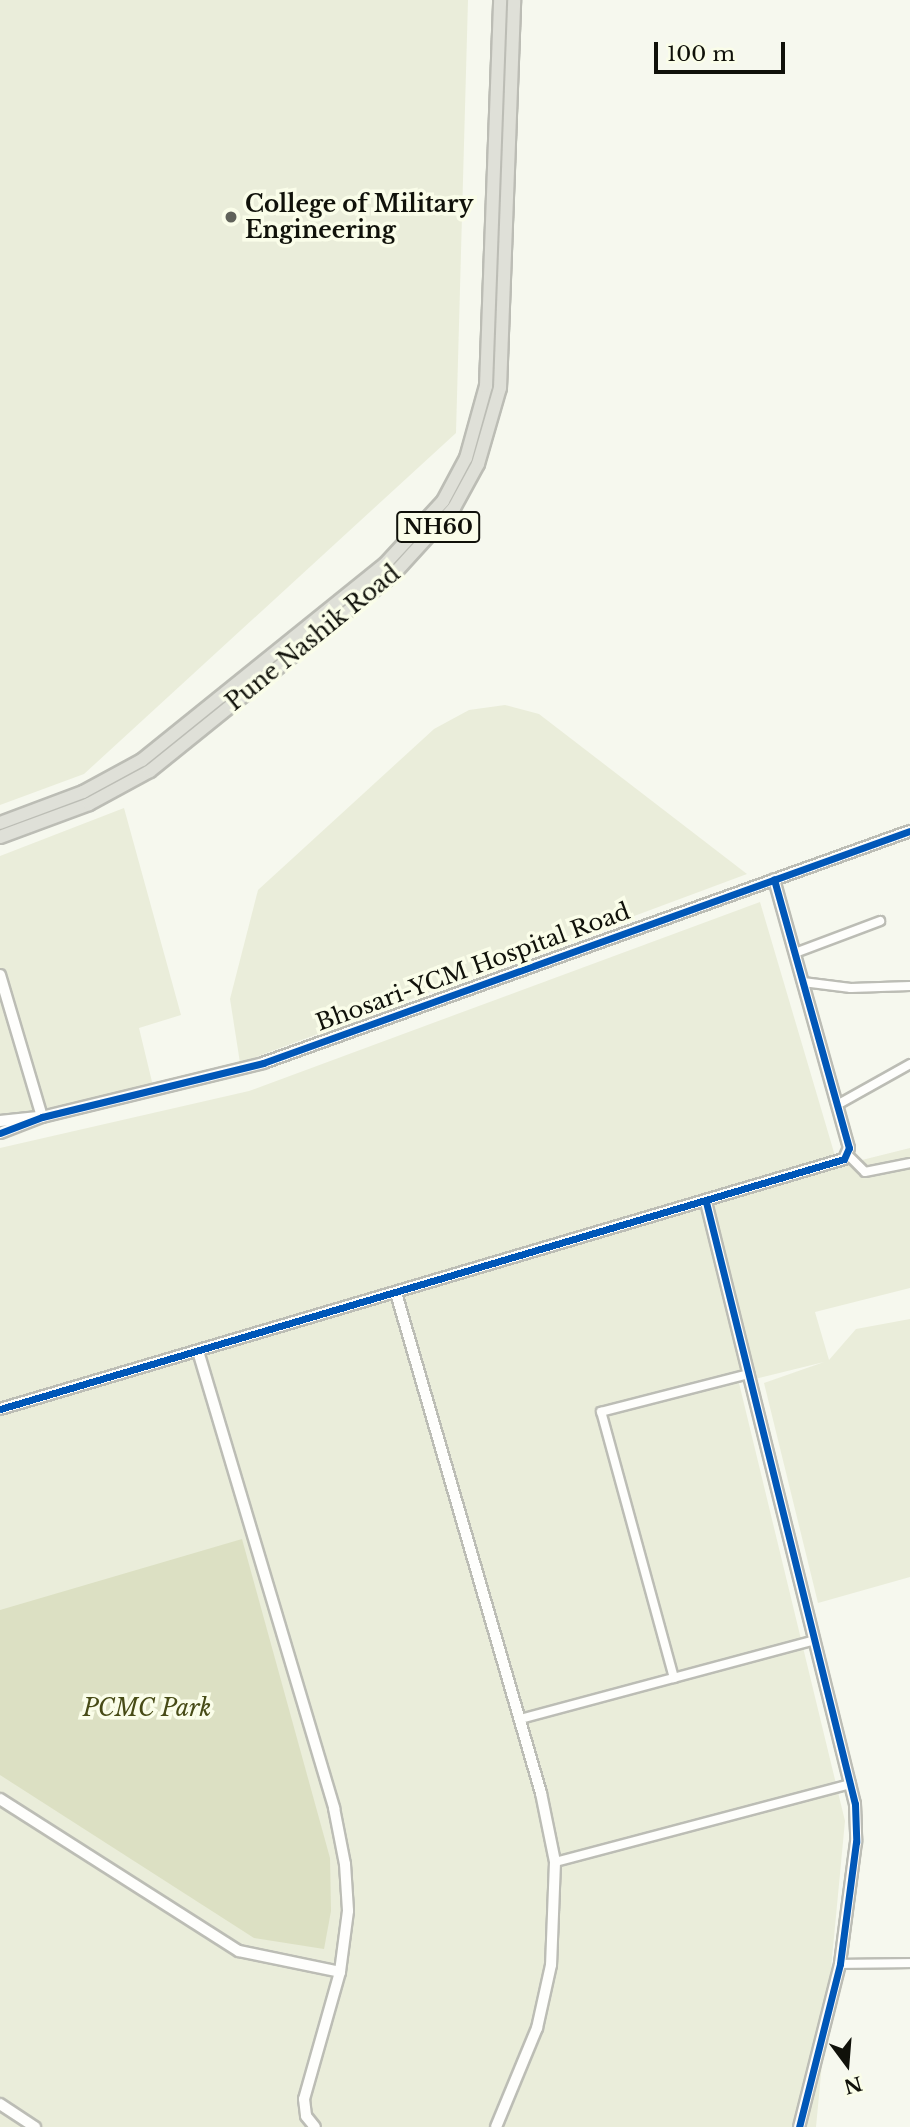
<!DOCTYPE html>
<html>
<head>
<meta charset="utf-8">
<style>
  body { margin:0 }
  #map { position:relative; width:910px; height:2127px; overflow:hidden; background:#f6f8ee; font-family:"Libre Baskerville",serif }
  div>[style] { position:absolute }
  .built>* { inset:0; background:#eaedda }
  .green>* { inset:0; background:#dce0c3 }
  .roads { filter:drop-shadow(2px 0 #bcbdb5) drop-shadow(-2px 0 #bcbdb5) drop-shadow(0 2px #bcbdb5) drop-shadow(0 -2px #bcbdb5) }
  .minor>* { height:8px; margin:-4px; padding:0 4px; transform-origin:4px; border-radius:4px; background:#fefefc }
  .tertiary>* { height:10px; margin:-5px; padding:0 5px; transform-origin:5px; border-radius:5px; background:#fefefc }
  .trunk>* { height:12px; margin:-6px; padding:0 6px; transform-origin:6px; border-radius:6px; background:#dfe0d8 }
  .cycleway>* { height:7px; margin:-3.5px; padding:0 3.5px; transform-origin:3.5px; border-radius:3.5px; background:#0057b8 }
  .dots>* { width:19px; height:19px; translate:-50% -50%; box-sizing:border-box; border:4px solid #fafde9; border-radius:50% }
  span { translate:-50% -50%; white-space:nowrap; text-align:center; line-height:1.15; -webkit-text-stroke:7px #fafde9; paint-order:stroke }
  .shield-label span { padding:2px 5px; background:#fafde9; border:2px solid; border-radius:5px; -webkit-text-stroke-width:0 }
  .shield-label { font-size:21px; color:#10110a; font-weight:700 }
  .poi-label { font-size:23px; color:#10110a; font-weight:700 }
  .left { translate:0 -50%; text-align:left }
  .street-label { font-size:23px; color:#10110a }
  .park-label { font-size:23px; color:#474b16; font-style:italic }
  .north { position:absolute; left:812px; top:2029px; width:70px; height:70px; -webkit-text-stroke:5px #fafde9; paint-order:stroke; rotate:164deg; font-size:19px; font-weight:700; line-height:28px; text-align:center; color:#10110a }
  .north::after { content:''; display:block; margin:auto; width:24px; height:32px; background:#10110a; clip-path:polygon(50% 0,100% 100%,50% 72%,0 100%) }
  .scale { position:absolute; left:654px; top:42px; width:131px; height:32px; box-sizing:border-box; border:4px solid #10110a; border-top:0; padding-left:9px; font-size:21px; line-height:24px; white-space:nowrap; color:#10110a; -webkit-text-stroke:5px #fafde9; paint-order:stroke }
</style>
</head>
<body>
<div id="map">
  <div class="built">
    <i style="clip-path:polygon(0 0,468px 0,456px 433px,84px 774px,0 805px)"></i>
    <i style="clip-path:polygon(505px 705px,539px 714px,747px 874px,240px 1063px,230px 999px,258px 890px,434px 729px,469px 710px)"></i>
    <i style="clip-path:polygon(124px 808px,181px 1015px,139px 1028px,153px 1086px,0 1118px,0 856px)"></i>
    <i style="clip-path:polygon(760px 902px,838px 1166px,910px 1148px,910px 1288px,815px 1312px,829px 1360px,856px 1329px,910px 1319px,910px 1577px,818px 1603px,764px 1383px,824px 1362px,739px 1383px,845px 1821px,816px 2127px,0 2127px,0 1148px,249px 1091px)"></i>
  </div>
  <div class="green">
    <i style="clip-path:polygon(242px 1539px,330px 1858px,331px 1911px,324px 1949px,254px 1938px,0 1775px,0 1610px)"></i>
  </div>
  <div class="roads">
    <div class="minor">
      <i style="left:795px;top:953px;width:91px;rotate:-20.6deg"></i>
      <i style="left:803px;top:982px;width:48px;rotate:7.1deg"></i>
      <i style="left:851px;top:988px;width:59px;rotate:-1.9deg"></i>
      <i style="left:837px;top:1105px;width:84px;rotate:-29.3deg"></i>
      <i style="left:847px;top:1154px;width:25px;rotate:45deg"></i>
      <i style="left:865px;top:1172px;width:46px;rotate:-11.3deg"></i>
      <i style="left:674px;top:1678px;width:276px;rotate:-105.3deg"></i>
      <i style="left:601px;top:1412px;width:153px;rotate:-14.4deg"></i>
      <i style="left:520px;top:1719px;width:305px;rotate:-15deg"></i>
      <i style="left:555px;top:1862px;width:306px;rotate:-14.8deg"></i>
      <i style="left:840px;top:1964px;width:70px;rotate:-0.8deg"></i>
    </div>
    <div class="tertiary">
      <i style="left:0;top:975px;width:148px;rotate:73.5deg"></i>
      <i style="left:0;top:1121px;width:38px;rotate:-6deg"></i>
      <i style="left:0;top:1133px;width:45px;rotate:-20.9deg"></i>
      <i style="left:42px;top:1117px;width:228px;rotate:-13.7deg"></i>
      <i style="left:263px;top:1063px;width:687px;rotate:-19.73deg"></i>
      <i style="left:706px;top:1202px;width:620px;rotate:76.1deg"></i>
      <i style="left:855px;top:1804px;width:38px;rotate:88deg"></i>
      <i style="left:856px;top:1842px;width:123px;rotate:97.5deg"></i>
      <i style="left:840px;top:1964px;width:168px;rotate:104.1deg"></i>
      <i style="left:396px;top:1293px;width:521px;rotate:73.83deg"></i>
      <i style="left:541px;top:1793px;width:70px;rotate:78.5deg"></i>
      <i style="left:555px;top:1862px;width:103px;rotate:92.2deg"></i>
      <i style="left:551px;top:1965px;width:65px;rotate:102.5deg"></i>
      <i style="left:537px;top:2028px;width:107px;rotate:112.5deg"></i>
      <i style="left:198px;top:1351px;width:477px;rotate:73.4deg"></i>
      <i style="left:334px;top:1808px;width:57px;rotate:78.9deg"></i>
      <i style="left:345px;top:1864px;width:47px;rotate:86.3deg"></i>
      <i style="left:348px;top:1911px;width:62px;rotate:97.5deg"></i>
      <i style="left:340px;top:1972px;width:132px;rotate:105.8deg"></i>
      <i style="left:304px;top:2099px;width:17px;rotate:83deg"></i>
      <i style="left:306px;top:2116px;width:14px;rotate:51deg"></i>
      <i style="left:0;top:1409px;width:880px;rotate:-16.5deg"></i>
      <i style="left:844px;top:1159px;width:12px;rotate:-66deg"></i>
      <i style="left:849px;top:1148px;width:279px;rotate:-105.6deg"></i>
      <i style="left:0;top:1799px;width:283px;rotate:32.5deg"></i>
      <i style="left:239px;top:1951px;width:103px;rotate:11.7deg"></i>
      <i style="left:0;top:2104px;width:42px;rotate:33.3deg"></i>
    </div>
    <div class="trunk">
      <i style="left:0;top:823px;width:89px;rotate:-20.5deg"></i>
      <i style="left:83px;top:792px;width:67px;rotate:-28.5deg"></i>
      <i style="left:142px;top:760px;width:311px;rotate:-38.9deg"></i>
      <i style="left:384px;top:565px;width:87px;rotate:-47.3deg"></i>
      <i style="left:443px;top:501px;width:49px;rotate:-61.9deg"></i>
      <i style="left:466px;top:458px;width:75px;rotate:-74.5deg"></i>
      <i style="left:486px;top:386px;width:386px;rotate:-87.9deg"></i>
      <i style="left:0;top:837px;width:95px;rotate:-20.3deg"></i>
      <i style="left:89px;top:804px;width:69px;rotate:-28.4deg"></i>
      <i style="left:150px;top:771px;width:312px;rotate:-38.9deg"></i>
      <i style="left:393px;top:575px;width:91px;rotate:-47.7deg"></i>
      <i style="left:454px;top:508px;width:50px;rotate:-61.4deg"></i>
      <i style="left:478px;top:464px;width:79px;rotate:-73.9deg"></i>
      <i style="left:500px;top:388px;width:388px;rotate:-87.9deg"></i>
    </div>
  </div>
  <div class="cycleway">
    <i style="left:0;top:1133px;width:45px;rotate:-20.9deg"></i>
    <i style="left:42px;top:1117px;width:228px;rotate:-13.7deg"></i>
    <i style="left:263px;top:1063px;width:687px;rotate:-19.73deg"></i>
    <i style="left:706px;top:1202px;width:620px;rotate:76.1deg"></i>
    <i style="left:855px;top:1804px;width:38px;rotate:88deg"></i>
    <i style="left:856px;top:1842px;width:123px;rotate:97.5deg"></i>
    <i style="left:840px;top:1964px;width:168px;rotate:104.1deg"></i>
    <i style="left:0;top:1409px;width:880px;rotate:-16.5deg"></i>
    <i style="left:844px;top:1159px;width:12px;rotate:-66deg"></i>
    <i style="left:849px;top:1148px;width:279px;rotate:-105.6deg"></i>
  </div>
  <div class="dots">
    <i style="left:231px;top:217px;background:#60625a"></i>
  </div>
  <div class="shield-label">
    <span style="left:438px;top:527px">NH60</span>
  </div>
  <div class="poi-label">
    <span class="left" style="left:245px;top:217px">College of Military<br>Engineering</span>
  </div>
  <div class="street-label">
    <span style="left:313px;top:638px;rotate:-39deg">Pune Nashik Road</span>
    <span style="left:473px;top:967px;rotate:-20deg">Bhosari-YCM Hospital Road</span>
  </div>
  <div class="park-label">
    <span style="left:147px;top:1708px">PCMC Park</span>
  </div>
  <div class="north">N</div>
  <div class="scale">100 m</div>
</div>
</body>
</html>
